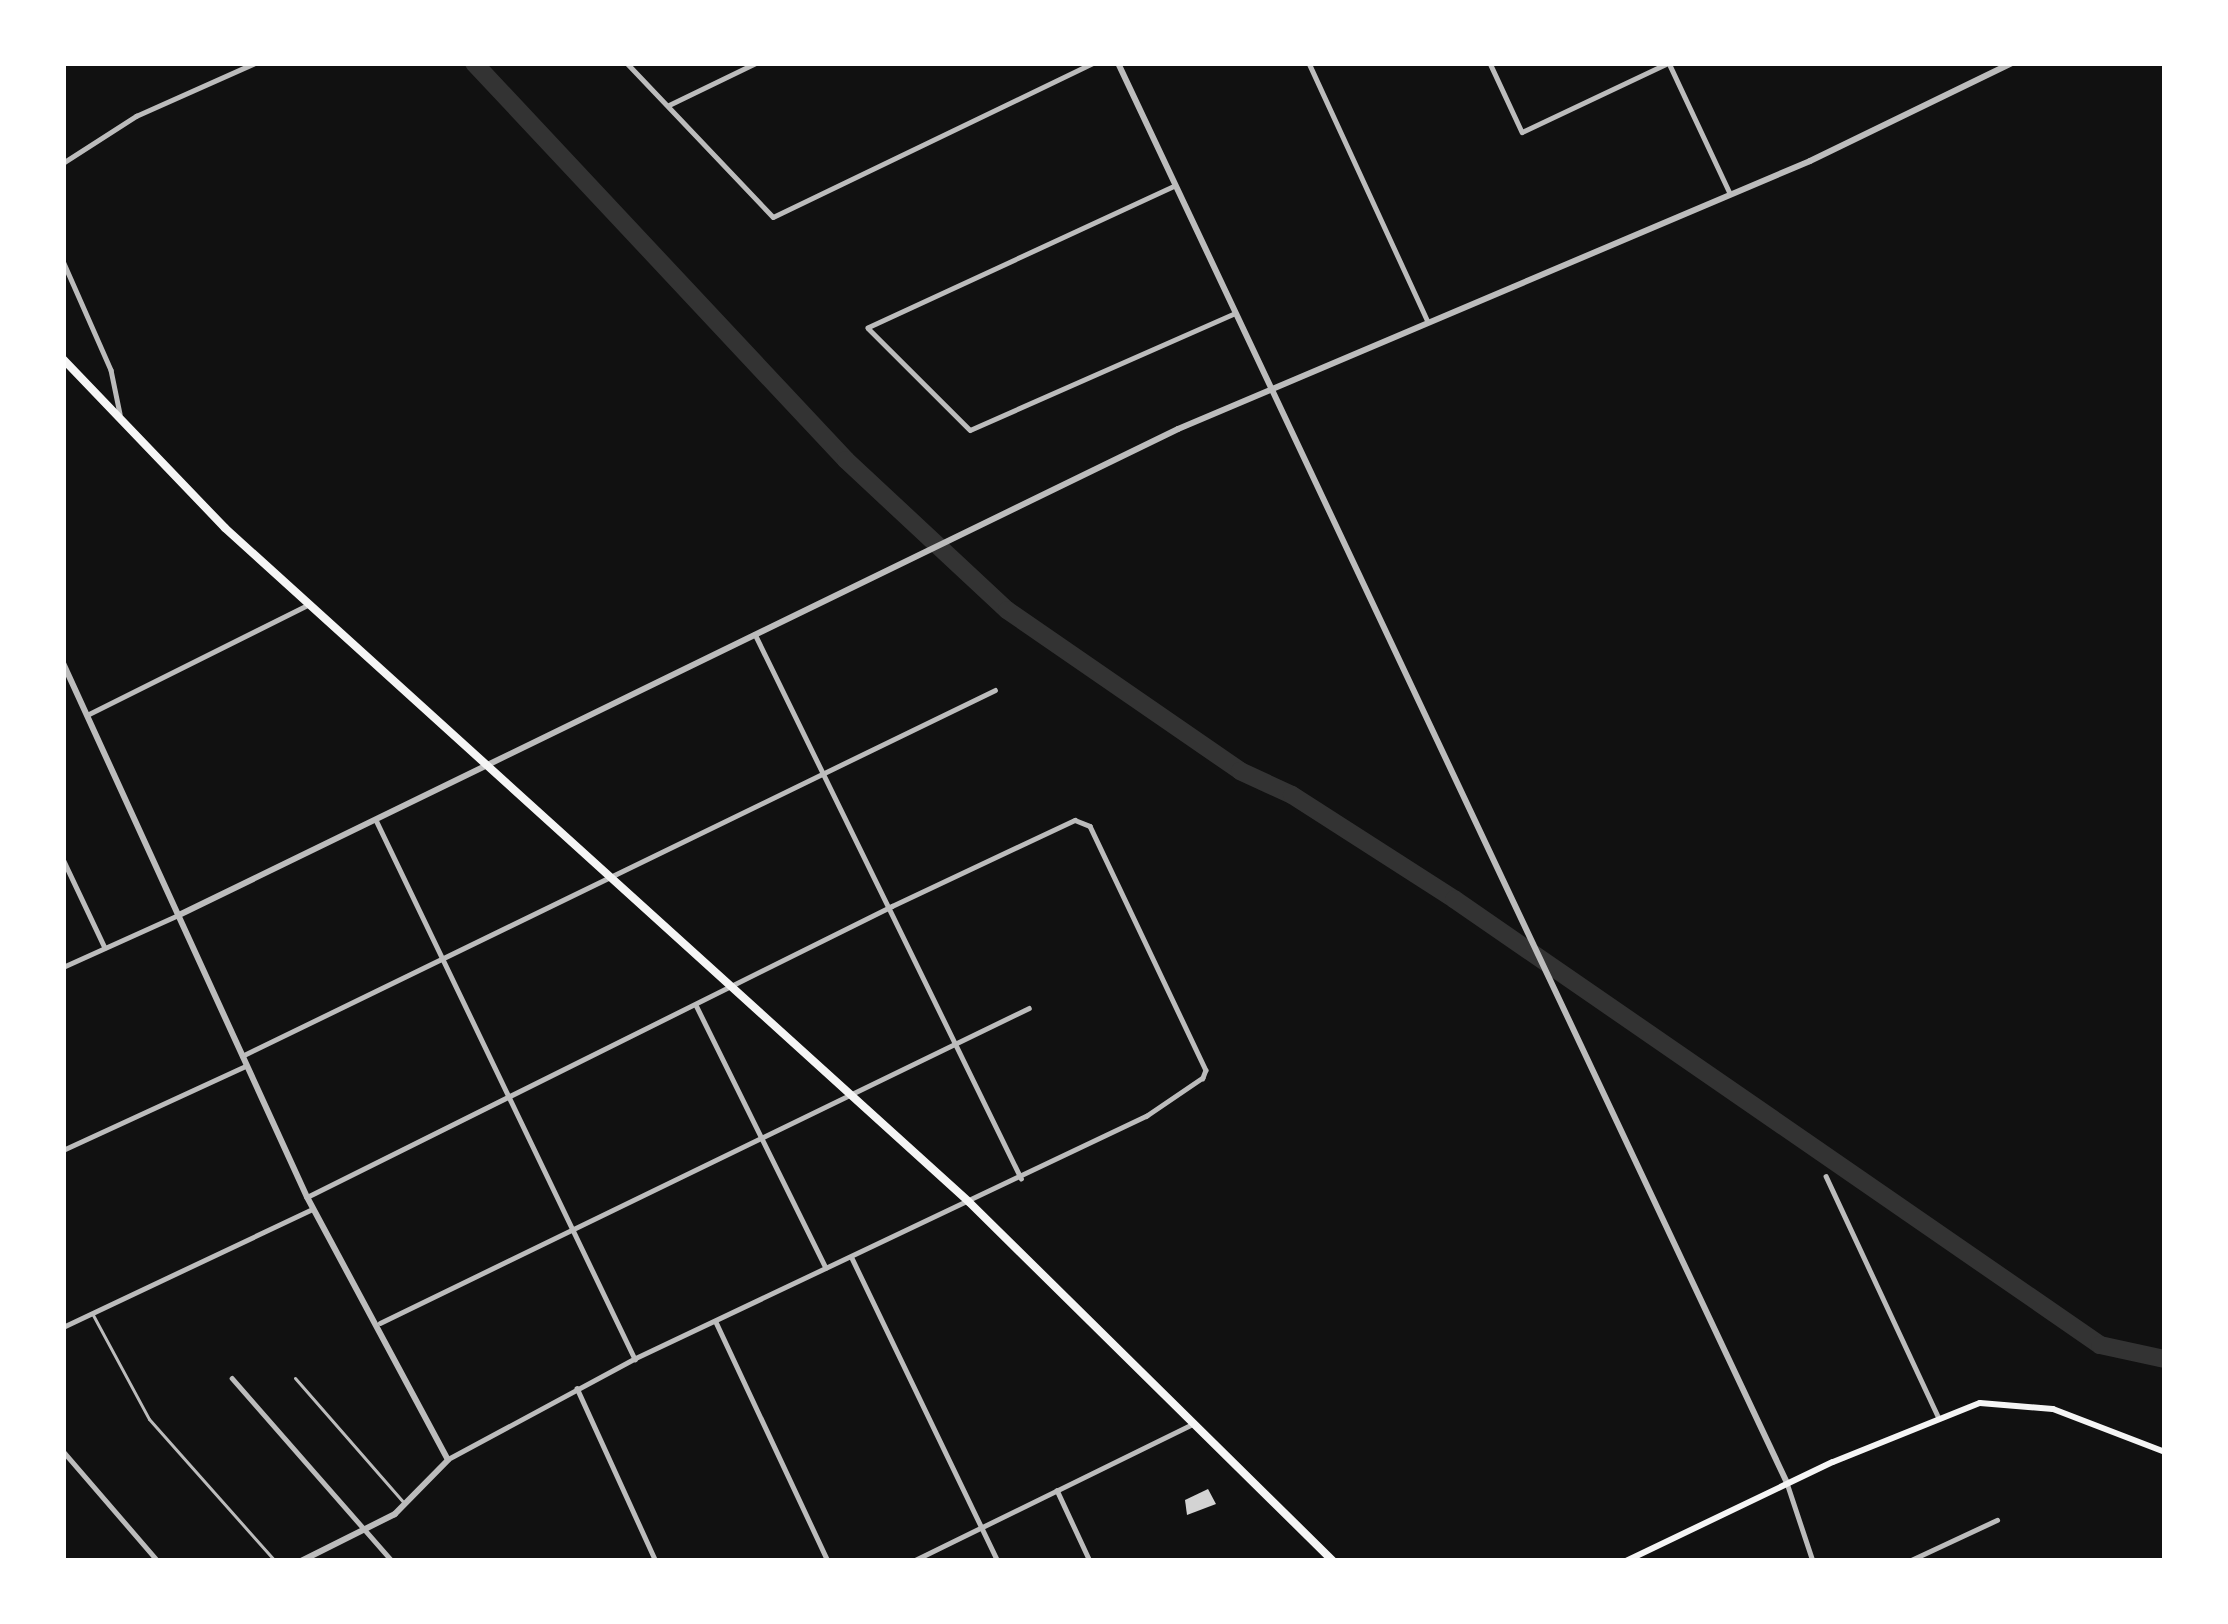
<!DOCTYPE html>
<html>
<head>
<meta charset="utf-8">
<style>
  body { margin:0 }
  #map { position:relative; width:2228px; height:1624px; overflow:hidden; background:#111; font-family:"PT Sans Narrow",sans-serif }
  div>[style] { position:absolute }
  .river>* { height:18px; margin:-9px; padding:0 9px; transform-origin:9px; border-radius:9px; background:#333 }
  .building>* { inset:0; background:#d3d3d3 }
  .service>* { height:3px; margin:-1.5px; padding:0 1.5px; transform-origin:1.5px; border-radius:1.5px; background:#bcbcbc }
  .minor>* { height:4.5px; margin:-2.25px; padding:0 2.25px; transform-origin:2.25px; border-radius:2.25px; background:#bcbcbc }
  .tertiary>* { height:6px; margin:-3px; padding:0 3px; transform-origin:3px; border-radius:3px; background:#bcbcbc }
  .secondary>* { height:6px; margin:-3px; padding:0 3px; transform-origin:3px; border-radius:3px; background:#f5f5f5 }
  .primary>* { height:8px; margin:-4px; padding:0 4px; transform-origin:4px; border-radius:4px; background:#f5f5f5 }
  span { translate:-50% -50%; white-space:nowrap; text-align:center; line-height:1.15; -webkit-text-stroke:9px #fff; paint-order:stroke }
  .frame { position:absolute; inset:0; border:66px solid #fff; pointer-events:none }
</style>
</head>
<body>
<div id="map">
  <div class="river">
    <i style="left:474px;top:63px;width:544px;rotate:46.86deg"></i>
    <i style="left:846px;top:460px;width:220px;rotate:43deg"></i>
    <i style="left:1007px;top:610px;width:283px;rotate:34.6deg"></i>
    <i style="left:1240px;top:771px;width:57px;rotate:24.8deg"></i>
    <i style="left:1292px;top:795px;width:193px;rotate:32.7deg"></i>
    <i style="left:1454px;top:899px;width:785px;rotate:34.62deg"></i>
    <i style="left:2100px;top:1345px;width:66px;rotate:12.2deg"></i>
  </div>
  <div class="building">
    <i style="clip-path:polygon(1208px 1489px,1216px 1504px,1187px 1515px,1185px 1500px)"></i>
  </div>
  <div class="service">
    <i style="left:93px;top:1315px;width:118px;rotate:61.7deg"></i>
    <i style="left:149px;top:1419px;width:190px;rotate:48.4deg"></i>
    <i style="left:295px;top:1378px;width:166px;rotate:48.9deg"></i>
  </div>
  <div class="minor">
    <i style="left:627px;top:63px;width:212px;rotate:46.5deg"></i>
    <i style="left:773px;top:217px;width:355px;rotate:-25.7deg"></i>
    <i style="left:1309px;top:63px;width:285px;rotate:65.3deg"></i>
    <i style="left:1490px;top:63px;width:76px;rotate:65.1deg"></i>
    <i style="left:1522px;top:132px;width:161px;rotate:-25.3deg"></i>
    <i style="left:1669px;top:63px;width:144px;rotate:64.9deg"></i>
    <i style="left:669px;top:105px;width:97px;rotate:-25.8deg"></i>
    <i style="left:63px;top:163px;width:87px;rotate:-32.8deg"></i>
    <i style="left:136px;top:116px;width:130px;rotate:-24deg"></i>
    <i style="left:1175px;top:186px;width:338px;rotate:155.2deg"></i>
    <i style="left:868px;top:328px;width:144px;rotate:45deg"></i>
    <i style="left:970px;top:430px;width:287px;rotate:-23.8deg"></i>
    <i style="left:63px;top:261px;width:119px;rotate:66.2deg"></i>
    <i style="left:111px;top:370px;width:45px;rotate:78.4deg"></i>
    <i style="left:755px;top:634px;width:606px;rotate:63.94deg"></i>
    <i style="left:87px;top:715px;width:247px;rotate:-26.5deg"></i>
    <i style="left:377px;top:822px;width:596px;rotate:64.34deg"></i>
    <i style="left:63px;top:859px;width:98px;rotate:64.7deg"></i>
    <i style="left:63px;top:967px;width:126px;rotate:-24.3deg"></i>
    <i style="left:696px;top:1005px;width:293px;rotate:63.7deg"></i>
    <i style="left:242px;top:1056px;width:837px;rotate:-25.92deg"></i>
    <i style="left:63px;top:1150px;width:201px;rotate:-24.7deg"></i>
    <i style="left:1826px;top:1176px;width:265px;rotate:65deg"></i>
    <i style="left:307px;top:1197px;width:653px;rotate:-26.45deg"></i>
    <i style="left:892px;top:906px;width:202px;rotate:-25.2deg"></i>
    <i style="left:1075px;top:820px;width:16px;rotate:22deg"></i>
    <i style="left:1090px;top:826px;width:270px;rotate:64.6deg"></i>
    <i style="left:1206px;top:1070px;width:9px;rotate:111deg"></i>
    <i style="left:1203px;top:1078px;width:68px;rotate:145.8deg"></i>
    <i style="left:1147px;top:1116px;width:567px;rotate:154.61deg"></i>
    <i style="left:635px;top:1359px;width:211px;rotate:151.7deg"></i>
    <i style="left:852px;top:1258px;width:336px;rotate:64.3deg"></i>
    <i style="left:716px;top:1322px;width:264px;rotate:64.9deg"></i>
    <i style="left:380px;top:1323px;width:721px;rotate:-25.89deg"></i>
    <i style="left:63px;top:1327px;width:276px;rotate:-25.3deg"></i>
    <i style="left:232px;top:1378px;width:243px;rotate:48.8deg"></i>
    <i style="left:577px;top:1388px;width:190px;rotate:65.5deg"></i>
    <i style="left:63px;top:1451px;width:145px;rotate:49.2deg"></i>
    <i style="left:1787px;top:1483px;width:82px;rotate:71.6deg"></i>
    <i style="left:1057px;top:1490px;width:78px;rotate:65.1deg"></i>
    <i style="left:913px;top:1561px;width:312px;rotate:-26.1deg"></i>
    <i style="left:1909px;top:1561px;width:97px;rotate:-25deg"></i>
  </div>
  <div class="tertiary">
    <i style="left:1118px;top:63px;width:1570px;rotate:64.77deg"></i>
    <i style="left:63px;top:663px;width:587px;rotate:65.44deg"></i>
    <i style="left:307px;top:1197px;width:298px;rotate:61.8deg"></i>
    <i style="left:448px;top:1460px;width:76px;rotate:134.5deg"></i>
    <i style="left:395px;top:1514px;width:105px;rotate:153.4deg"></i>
    <i style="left:179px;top:915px;width:1111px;rotate:-25.94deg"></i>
    <i style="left:1178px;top:429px;width:686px;rotate:-22.98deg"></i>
    <i style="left:1810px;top:161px;width:225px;rotate:-25.9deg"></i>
  </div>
  <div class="secondary">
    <i style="left:1626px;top:1561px;width:229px;rotate:-25.6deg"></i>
    <i style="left:1833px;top:1462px;width:158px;rotate:-21.9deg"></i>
    <i style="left:1980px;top:1403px;width:73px;rotate:4.7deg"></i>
    <i style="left:2053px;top:1409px;width:120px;rotate:21deg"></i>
  </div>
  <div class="primary">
    <i style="left:63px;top:359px;width:234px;rotate:46.2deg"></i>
    <i style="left:225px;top:528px;width:1004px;rotate:42.17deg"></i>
    <i style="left:969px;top:1202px;width:511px;rotate:44.6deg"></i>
  </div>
  <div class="frame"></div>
</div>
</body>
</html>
